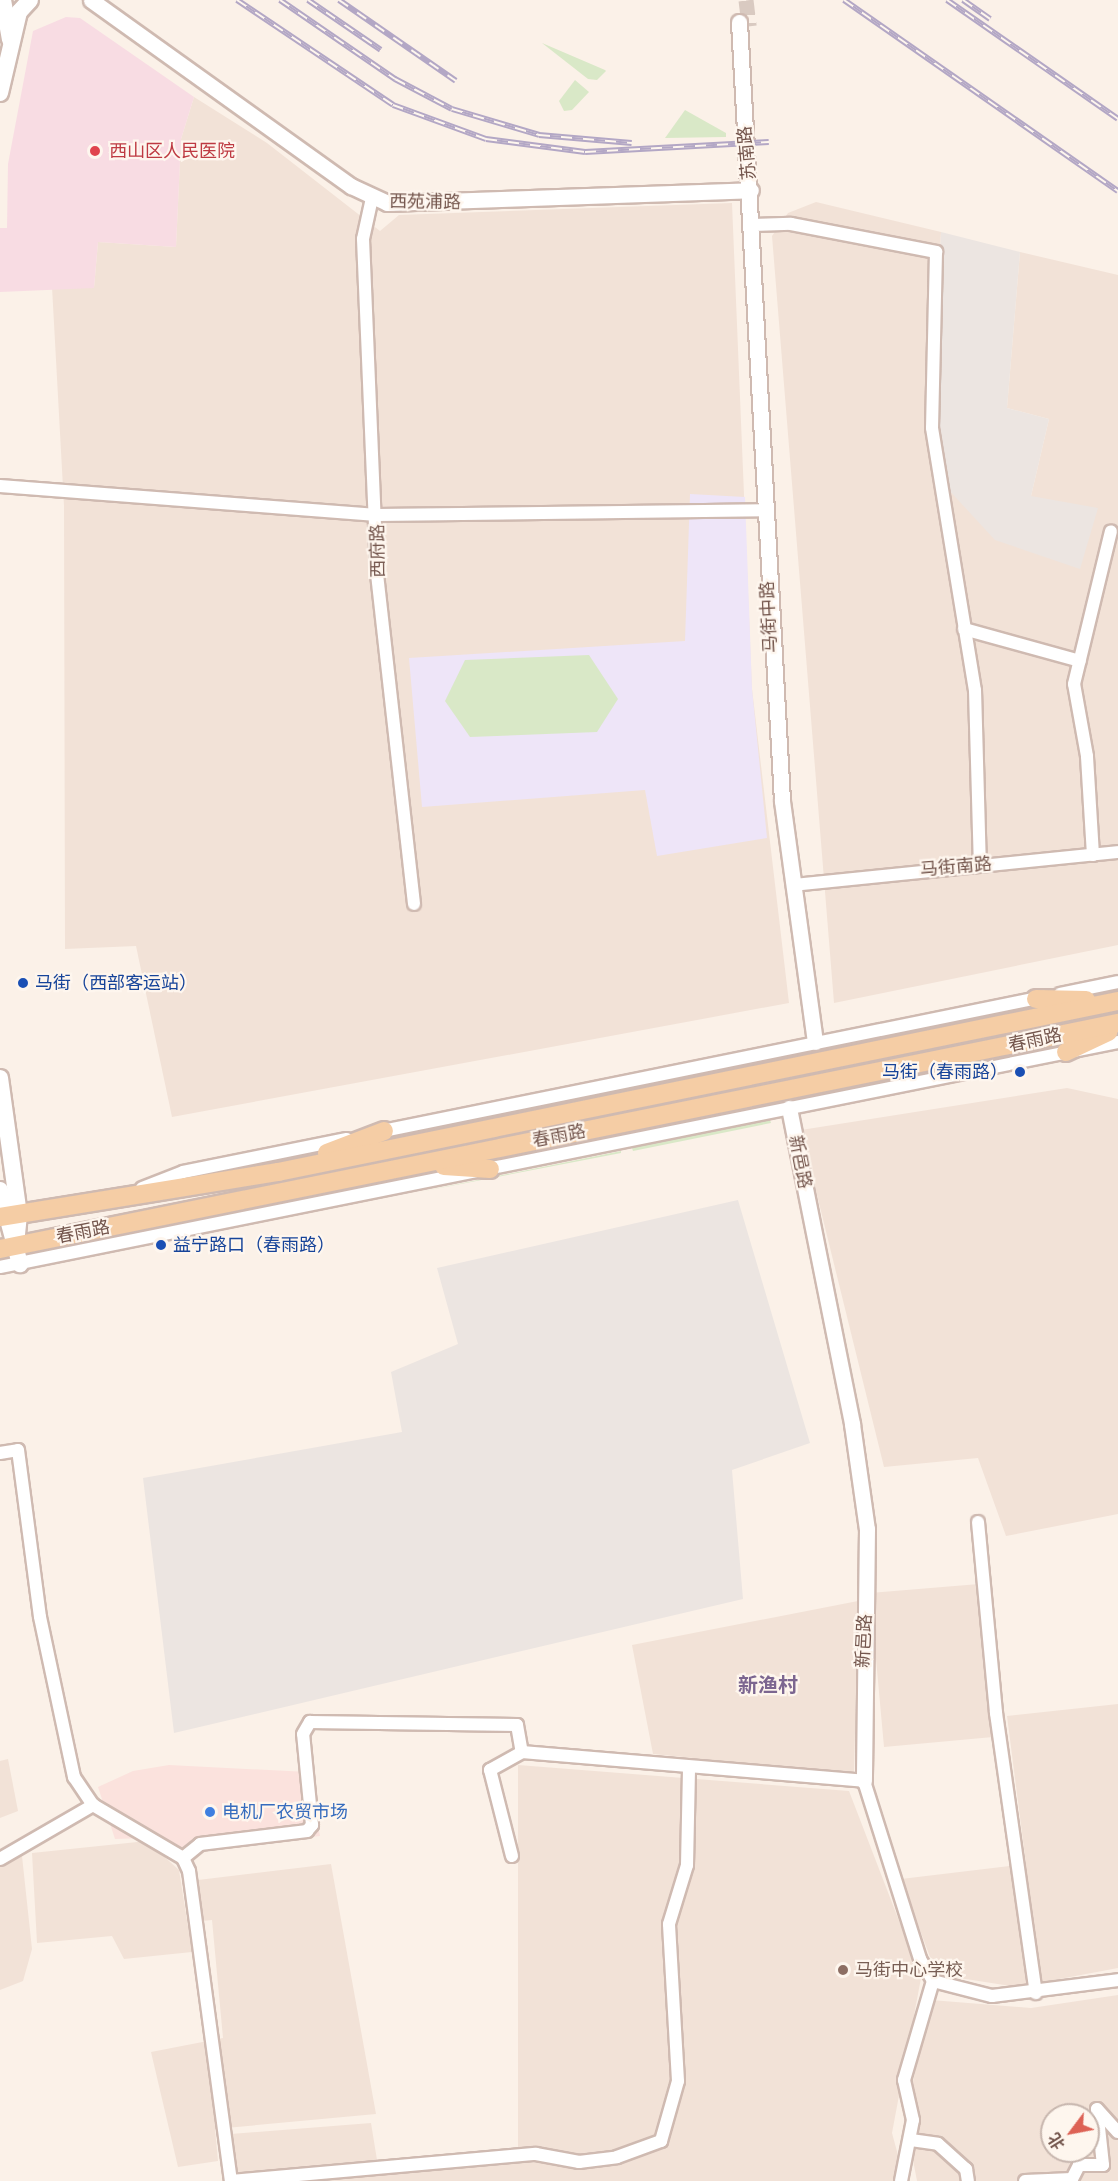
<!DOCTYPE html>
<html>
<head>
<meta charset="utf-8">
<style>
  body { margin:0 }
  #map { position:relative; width:1118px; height:2181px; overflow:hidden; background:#fbf1e8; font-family:Quicksand,"Noto Sans SC",sans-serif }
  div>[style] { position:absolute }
  .residential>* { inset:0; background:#f2e2d7 }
  .commercial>* { inset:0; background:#fbe2dd }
  .industrial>* { inset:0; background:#ece5e1 }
  .education>* { inset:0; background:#eee5f8 }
  .medical>* { inset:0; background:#f8dce3 }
  .green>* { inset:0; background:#d9e8c7 }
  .tertiary-tunnel>* { height:15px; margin-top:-7.5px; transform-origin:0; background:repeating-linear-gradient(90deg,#d9cac1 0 15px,transparent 0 23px) }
  .roads { filter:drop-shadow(2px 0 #cfbab1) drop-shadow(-2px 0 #cfbab1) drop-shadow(0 2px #cfbab1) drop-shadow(0 -2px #cfbab1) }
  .minor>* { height:12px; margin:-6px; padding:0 6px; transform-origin:6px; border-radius:6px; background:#fff }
  .tertiary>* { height:15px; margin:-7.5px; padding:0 7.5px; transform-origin:7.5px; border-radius:7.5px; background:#fff }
  .secondary>* { height:16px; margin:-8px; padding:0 8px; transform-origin:8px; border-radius:8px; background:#fff }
  .primary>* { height:18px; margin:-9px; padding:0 9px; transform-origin:9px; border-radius:9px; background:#f5cda5 }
  .rail>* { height:6px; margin-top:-3px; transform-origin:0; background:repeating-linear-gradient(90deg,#fef6ee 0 11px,#b3a7c5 0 22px); box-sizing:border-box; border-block:2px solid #b3a7c5 }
  .dots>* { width:16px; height:16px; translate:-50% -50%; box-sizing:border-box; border:3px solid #fef6ee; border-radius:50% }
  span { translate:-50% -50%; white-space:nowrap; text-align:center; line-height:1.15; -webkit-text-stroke:4.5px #fef6ee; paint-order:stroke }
  .health-label { font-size:18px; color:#be3a42 }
  .left { translate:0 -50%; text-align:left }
  .street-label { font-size:18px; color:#74564d }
  .transit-label { font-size:18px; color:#164399 }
  .right { translate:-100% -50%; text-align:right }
  .shop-label { font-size:18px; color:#366cbe }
  .education-label { font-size:18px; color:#785e54 }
  .neighbourhood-label { font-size:20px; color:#7c6690; font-weight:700 }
  .north { position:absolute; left:1040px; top:2103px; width:60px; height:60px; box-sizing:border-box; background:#fef6ee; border:2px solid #c7b6ae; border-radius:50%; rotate:238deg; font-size:16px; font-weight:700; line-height:24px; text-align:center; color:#74564d }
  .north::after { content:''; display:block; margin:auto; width:21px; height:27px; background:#dd6255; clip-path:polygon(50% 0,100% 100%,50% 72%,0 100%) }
</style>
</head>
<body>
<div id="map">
  <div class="residential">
    <i style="clip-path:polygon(194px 97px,267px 143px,380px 231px,399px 215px,732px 203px,752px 689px,789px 1003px,172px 1117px,136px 946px,65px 949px,64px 506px,52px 287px,94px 288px,98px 242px,176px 247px,181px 139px)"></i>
    <i style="clip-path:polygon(816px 202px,941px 232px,935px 346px,1031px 496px,1049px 419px,1007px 408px,1020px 252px,1118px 275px,1118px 945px,834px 1003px,772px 236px,788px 213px)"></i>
    <i style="clip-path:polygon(1067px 1088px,1118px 1099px,1118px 1514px,1006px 1536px,978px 1458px,884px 1467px,801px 1130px)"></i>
    <i style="clip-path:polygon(979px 1584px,993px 1737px,884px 1747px,870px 1593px)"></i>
    <i style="clip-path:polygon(858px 1601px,854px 1774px,653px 1754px,632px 1645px)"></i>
    <i style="clip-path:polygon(1118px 1704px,1118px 1968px,1017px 1987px,953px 1977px,930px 1957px,901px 1879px,1026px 1864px,1007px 1716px)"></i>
    <i style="clip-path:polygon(8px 1759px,18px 1811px,0 1818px,0 1761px)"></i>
    <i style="clip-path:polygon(518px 1765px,849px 1791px,921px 1978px,892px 2133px,905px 2181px,223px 2181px,218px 2135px,371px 2123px,377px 2160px,518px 2154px)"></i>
    <i style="clip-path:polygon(147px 1841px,179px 1870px,192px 1952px,124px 1959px,112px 1936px,37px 1943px,32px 1853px)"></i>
    <i style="clip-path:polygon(22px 1856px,32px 1949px,23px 1981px,0 1990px,0 1865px)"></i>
    <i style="clip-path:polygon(331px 1864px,376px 2114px,215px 2129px,218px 2161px,178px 2167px,151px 2052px,223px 2038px,212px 1920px,202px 1921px,198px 1880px)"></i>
    <i style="clip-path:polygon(evenodd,1118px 1995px,1118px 2181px,917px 2181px,905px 2118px,931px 2000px,1031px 2008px,1118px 1995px,1052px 2115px,1088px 2115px,1088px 2151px,1052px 2151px,1052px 2115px)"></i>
  </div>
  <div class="commercial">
    <i style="clip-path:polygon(169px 1765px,308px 1772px,320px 1836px,167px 1854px,144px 1838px,115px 1839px,98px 1787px,133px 1771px)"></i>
  </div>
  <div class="industrial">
    <i style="clip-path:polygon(941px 232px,1020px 252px,1007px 408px,1049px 419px,1031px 496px,1098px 508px,1080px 569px,995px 540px,947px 488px,937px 421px,935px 346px)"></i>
    <i style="clip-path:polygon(738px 1200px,810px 1443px,732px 1470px,743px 1599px,174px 1733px,143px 1478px,402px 1432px,391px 1372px,458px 1344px,437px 1268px)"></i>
  </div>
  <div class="education">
    <i style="clip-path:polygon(690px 494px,745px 497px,752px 689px,767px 838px,657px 856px,645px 790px,422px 807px,409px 658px,685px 641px)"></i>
  </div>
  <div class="medical">
    <i style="clip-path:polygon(66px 17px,80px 18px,194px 97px,181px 139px,176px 247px,98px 242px,94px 288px,0 292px,0 228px,7px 228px,8px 164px,33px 31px)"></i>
  </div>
  <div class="green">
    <i style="clip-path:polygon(542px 43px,605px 70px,606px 71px,597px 80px,588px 79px)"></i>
    <i style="clip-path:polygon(575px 80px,589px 92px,572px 110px,564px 111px,559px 101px)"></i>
    <i style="clip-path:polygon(685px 110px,726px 133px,726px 137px,665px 138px)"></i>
    <i style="clip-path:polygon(589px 655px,618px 699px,597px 732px,470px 737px,445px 701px,465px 660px)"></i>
    <i style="clip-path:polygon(1043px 1008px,842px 1050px,1014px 1010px)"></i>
    <i style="clip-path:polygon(1067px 1042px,1045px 1053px,815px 1099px,814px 1094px)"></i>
    <i style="clip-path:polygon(765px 1063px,766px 1065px,366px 1148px,389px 1137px)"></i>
    <i style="clip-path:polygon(766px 1104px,767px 1109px,489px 1160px)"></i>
    <i style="clip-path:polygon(770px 1120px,771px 1123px,633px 1151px,632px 1148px)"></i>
    <i style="clip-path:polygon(314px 1151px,293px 1159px,198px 1174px)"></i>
    <i style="clip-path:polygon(621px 1151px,621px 1153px,419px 1192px)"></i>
    <i style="clip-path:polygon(415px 1174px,439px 1174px,84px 1244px,86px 1242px)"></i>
  </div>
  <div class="tertiary-tunnel">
    <i style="left:746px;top:0;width:26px;rotate:83deg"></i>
  </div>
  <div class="roads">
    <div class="minor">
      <i style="left:372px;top:198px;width:42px;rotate:102.4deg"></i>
      <i style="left:363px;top:239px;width:335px;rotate:87.6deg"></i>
      <i style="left:377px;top:574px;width:332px;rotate:83.6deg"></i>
      <i style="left:753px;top:225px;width:38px;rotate:-2deg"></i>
      <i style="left:791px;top:224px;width:148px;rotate:10.9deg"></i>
      <i style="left:936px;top:252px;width:176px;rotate:91.3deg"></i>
      <i style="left:932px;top:428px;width:266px;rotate:80.7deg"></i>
      <i style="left:975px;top:690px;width:174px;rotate:88.4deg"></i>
      <i style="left:0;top:486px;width:378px;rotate:4.4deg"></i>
      <i style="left:377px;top:515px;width:387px;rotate:-0.7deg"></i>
      <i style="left:964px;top:629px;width:120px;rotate:15.4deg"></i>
      <i style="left:1093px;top:855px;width:99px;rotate:-93.5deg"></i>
      <i style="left:1087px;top:756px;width:73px;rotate:-100.2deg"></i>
      <i style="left:1074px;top:684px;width:157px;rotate:-76.4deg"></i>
      <i style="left:793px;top:885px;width:327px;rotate:-5.8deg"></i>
      <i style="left:1060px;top:994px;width:59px;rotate:-11.7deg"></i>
      <i style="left:378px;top:1132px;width:679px;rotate:-11.48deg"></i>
      <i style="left:142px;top:1188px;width:44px;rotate:-21.3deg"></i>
      <i style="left:183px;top:1172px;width:167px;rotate:-11.4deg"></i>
      <i style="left:0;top:1267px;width:1140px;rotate:-11.38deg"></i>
      <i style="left:0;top:1453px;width:18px;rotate:-9deg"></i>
      <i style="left:18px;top:1450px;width:168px;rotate:82.5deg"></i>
      <i style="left:40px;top:1617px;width:164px;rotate:78deg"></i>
      <i style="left:74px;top:1777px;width:34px;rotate:56deg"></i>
      <i style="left:93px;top:1805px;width:104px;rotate:30.5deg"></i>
      <i style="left:183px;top:1858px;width:14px;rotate:65deg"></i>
      <i style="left:189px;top:1871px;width:313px;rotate:82.3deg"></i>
      <i style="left:231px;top:2181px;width:306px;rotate:-5.1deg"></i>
      <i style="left:536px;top:2154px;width:44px;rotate:10.5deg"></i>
      <i style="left:579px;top:2162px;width:38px;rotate:-7deg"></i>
      <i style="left:617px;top:2157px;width:47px;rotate:-20deg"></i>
      <i style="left:661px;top:2141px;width:62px;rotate:-74.2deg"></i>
      <i style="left:678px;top:2081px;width:157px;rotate:-93.3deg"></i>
      <i style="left:669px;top:1924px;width:62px;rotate:-73deg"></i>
      <i style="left:687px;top:1865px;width:96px;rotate:-88.8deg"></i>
      <i style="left:978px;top:1522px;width:192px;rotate:84.6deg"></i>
      <i style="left:996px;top:1713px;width:283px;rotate:81.9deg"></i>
      <i style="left:512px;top:1856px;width:89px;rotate:-104.3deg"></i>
      <i style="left:490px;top:1770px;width:37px;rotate:-29deg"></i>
      <i style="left:522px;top:1752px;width:343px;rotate:4.8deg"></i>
      <i style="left:864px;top:1781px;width:187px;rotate:72.5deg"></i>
      <i style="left:920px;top:1959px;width:26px;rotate:59deg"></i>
      <i style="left:933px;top:1981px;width:61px;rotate:14.3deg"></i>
      <i style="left:992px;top:1996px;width:127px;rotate:-7.2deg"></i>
      <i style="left:183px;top:1858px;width:22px;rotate:-39deg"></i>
      <i style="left:200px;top:1844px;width:108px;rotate:-6.9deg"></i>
      <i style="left:307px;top:1831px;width:8px;rotate:-50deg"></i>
      <i style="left:312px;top:1825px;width:91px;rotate:-95.6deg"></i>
      <i style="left:303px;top:1734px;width:14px;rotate:-60deg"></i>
      <i style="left:310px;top:1722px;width:207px;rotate:0.8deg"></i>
      <i style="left:517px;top:1725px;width:27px;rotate:80deg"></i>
      <i style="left:0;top:1859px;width:108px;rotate:-30.1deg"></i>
      <i style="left:911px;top:2140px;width:27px;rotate:8deg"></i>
      <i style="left:938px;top:2144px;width:38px;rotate:42deg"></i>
      <i style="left:966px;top:2169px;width:12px;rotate:81deg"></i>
      <i style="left:901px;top:2181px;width:62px;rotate:-78.9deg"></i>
      <i style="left:913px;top:2120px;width:41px;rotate:-102.7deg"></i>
      <i style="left:904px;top:2080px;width:103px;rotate:-73.7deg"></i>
      <i style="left:1025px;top:2181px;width:47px;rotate:-2.4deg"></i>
      <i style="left:1072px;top:2179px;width:16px;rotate:-63deg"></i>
      <i style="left:1079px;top:2165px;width:24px"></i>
      <i style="left:1103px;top:2165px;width:56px;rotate:-96.1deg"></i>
      <i style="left:1097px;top:2109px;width:31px;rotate:48deg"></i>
    </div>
    <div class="tertiary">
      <i style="left:91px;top:0;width:320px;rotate:35.6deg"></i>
      <i style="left:351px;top:186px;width:40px;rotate:25deg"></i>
      <i style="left:387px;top:203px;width:364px;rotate:-2deg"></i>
      <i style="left:739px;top:22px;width:780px;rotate:86.84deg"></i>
      <i style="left:782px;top:801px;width:243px;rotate:82.2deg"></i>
      <i style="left:789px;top:1108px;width:322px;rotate:78.7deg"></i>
      <i style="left:852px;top:1424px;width:106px;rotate:81.9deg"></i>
      <i style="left:867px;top:1529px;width:252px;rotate:90.7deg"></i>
    </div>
    <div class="secondary">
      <i style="left:3px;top:0;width:40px;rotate:80deg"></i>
      <i style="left:0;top:93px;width:83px;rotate:-76.8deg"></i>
      <i style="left:19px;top:12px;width:16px;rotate:-47deg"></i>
      <i style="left:0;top:1078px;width:138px;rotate:82.1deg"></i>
      <i style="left:19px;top:1215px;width:30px;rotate:96deg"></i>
      <i style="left:0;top:1190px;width:77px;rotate:74.9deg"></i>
    </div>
    <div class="primary">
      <i style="left:1036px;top:999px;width:50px;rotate:1.1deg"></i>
      <i style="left:1066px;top:1052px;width:47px;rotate:-25.5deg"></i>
      <i style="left:327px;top:1153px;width:61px;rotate:-21.1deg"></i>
      <i style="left:444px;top:1166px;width:46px;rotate:3.7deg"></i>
      <i style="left:0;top:1217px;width:282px;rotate:-9.2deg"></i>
      <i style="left:278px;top:1172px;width:857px;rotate:-11.51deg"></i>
      <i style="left:0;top:1249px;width:1141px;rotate:-11.43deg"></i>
    </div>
  </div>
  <div class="rail">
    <i style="left:237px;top:0;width:188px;rotate:33.9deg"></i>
    <i style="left:393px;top:105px;width:99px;rotate:20.1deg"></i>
    <i style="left:486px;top:139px;width:100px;rotate:7.5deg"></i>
    <i style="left:585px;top:152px;width:184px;rotate:-3.1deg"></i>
    <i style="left:280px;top:0;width:140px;rotate:34.5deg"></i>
    <i style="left:395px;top:79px;width:64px;rotate:27.8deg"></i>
    <i style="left:452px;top:109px;width:91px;rotate:16.6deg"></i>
    <i style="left:539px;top:135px;width:93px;rotate:4.9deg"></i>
    <i style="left:308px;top:0;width:88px;rotate:34.4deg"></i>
    <i style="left:339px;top:0;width:142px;rotate:34.7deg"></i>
    <i style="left:844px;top:0;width:334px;rotate:34.9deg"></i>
    <i style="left:947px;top:0;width:208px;rotate:34.8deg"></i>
    <i style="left:963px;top:0;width:33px;rotate:35deg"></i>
  </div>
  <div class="dots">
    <i style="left:95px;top:151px;background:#e0444e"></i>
    <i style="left:23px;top:983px;background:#1a4fb4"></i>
    <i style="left:1020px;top:1072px;background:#1a4fb4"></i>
    <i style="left:161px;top:1245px;background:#1a4fb4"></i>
    <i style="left:210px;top:1812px;background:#3f7fe0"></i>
    <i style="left:843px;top:1970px;background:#8d6e63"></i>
  </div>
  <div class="health-label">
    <span class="left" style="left:109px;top:151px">西山区人民医院</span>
  </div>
  <div class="street-label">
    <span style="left:747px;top:153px;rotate:-95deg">苏南路</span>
    <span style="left:425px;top:202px;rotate:1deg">西苑浦路</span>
    <span style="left:378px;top:551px;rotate:-91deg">西府路</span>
    <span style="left:769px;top:617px;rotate:-93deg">马街中路</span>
    <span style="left:956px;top:867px;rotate:-5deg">马街南路</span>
    <span style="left:1035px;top:1040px;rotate:-12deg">春雨路</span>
    <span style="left:559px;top:1136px;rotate:-11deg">春雨路</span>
    <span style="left:800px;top:1162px;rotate:79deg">新邑路</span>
    <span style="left:83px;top:1232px;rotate:-11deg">春雨路</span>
    <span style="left:864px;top:1641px;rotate:-87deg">新邑路</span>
  </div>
  <div class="transit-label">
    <span class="left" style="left:35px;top:983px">马街（西部客运站）</span>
    <span class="right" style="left:1008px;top:1072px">马街（春雨路）</span>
    <span class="left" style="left:173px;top:1245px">益宁路口（春雨路）</span>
  </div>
  <div class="shop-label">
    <span class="left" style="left:222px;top:1812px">电机厂农贸市场</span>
  </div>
  <div class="education-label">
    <span class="left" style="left:855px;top:1970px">马街中心学校</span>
  </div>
  <div class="neighbourhood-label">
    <span style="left:768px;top:1684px">新渔村</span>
  </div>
  <div class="north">北</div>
</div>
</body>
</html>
